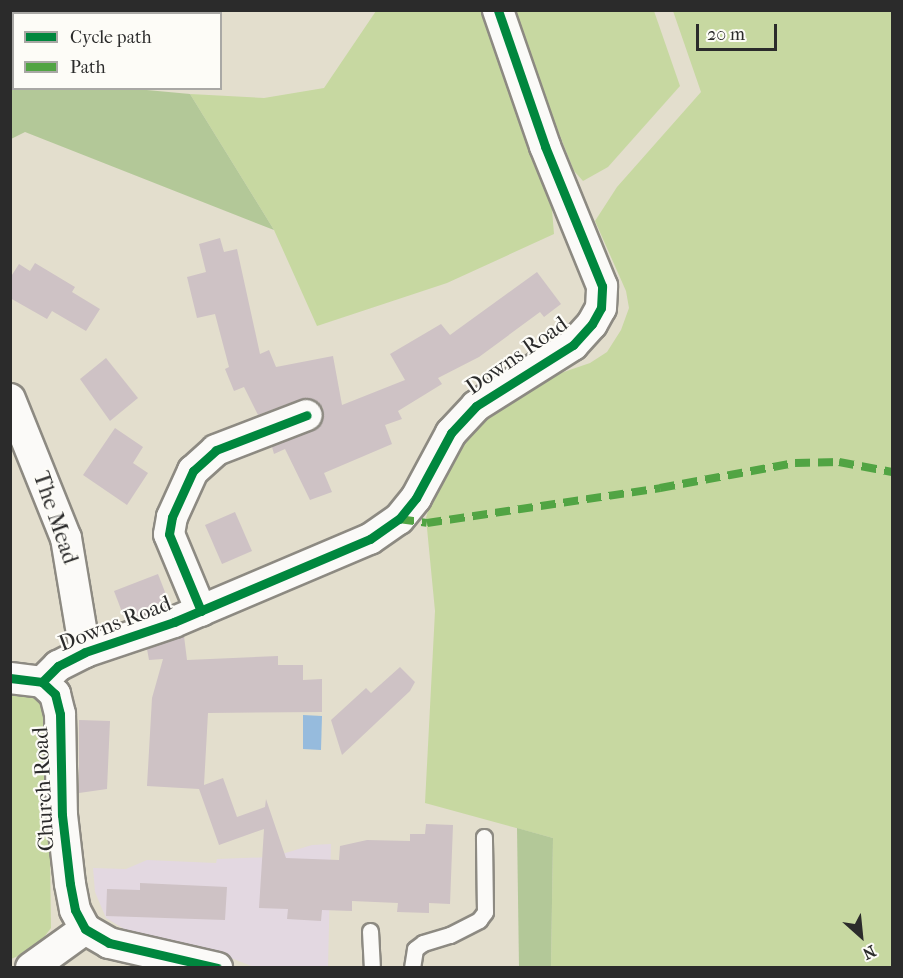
<!DOCTYPE html>
<html>
<head>
<meta charset="utf-8">
<style>
  body { margin:0 }
  #map { position:relative; width:903px; height:978px; overflow:hidden; background:#e3decd; font-family:"IM FELL French Canon",serif }
  div>[style] { position:absolute }
  .built>* { inset:0; background:#e3d8e1 }
  .green>* { inset:0; background:#c7d8a1 }
  .forest>* { inset:0; background:#b3c898 }
  .water>* { inset:0; background:#96bbdd }
  .building>* { inset:0; background:#cec2c5 }
  .roads { filter:drop-shadow(2px 0 #8d8a82) drop-shadow(-2px 0 #8d8a82) drop-shadow(0 2px #8d8a82) drop-shadow(0 -2px #8d8a82) }
  .lane>* { height:15px; margin:-7.5px; padding:0 7.5px; transform-origin:7.5px; border-radius:7.5px; background:#fbfaf8 }
  .street>* { height:30px; margin:-15px; padding:0 15px; transform-origin:15px; border-radius:15px; background:#fbfaf8 }
  .quiet>* { height:8px; margin-top:-4px; transform-origin:0; background:repeating-linear-gradient(90deg,#51a443 0 15px,transparent 0 23px) }
  .cycleway>* { height:9px; margin:-4.5px; padding:0 4.5px; transform-origin:4.5px; border-radius:4.5px; background:#00873e }
  span { translate:-50% -50%; white-space:nowrap; text-align:center; line-height:1.15; -webkit-text-stroke:4.5px #fdfcf7; paint-order:stroke }
  .street-label { font-size:22px; color:#2b2b2b }
  .frame { position:absolute; inset:0; border:12px solid #2b2b2b; pointer-events:none }
  .legend { position:absolute; left:12px; top:12px; width:210px; height:78px; box-sizing:border-box; background:#fdfcf7; border:2px solid #a9a8a5; margin:0; padding:8px 10px; list-style:none; font-size:18px; color:#2b2b2b }
  .legend li { display:flex; align-items:center; gap:12px; height:30px }
  .legend b { width:30px; border:2px solid #a9a8a5 }
  .north { position:absolute; left:831px; top:906px; width:60px; height:60px; -webkit-text-stroke:4px #fdfcf7; paint-order:stroke; rotate:153deg; font-size:16px; font-weight:700; line-height:24px; text-align:center; color:#2b2b2b }
  .north::after { content:''; display:block; margin:auto; width:21px; height:27px; background:#2b2b2b; clip-path:polygon(50% 0,100% 100%,50% 72%,0 100%) }
  .scale { position:absolute; left:696px; top:24px; width:81px; height:27px; box-sizing:border-box; border:3px solid #2b2b2b; border-top:0; padding-left:8px; font-size:18px; line-height:21px; white-space:nowrap; color:#2b2b2b; -webkit-text-stroke:4px #fdfcf7; paint-order:stroke }
</style>
</head>
<body>
<div id="map">
  <div class="built">
    <i style="clip-path:polygon(331px 844px,328px 967px,254px 967px,223px 955px,129px 932px,106px 918px,95px 892px,93px 868px,126px 869px,147px 860px,216px 863px,217px 859px,272px 857px,312px 845px)"></i>
  </div>
  <div class="green">
    <i style="clip-path:polygon(376px 11px,481px 11px,551px 197px,554px 234px,447px 283px,317px 326px,274px 230px,190px 94px,264px 98px,324px 88px)"></i>
    <i style="clip-path:polygon(510px 11px,654px 11px,680px 86px,608px 167px,583px 181px,574px 171px)"></i>
    <i style="clip-path:polygon(673px 11px,892px 11px,892px 967px,551px 967px,553px 838px,425px 803px,435px 611px,426px 518px,434px 489px,454px 453px,484px 415px,549px 377px,590px 363px,607px 352px,621px 330px,629px 308px,626px 291px,595px 221px,617px 187px,701px 92px)"></i>
    <i style="clip-path:polygon(19px 686px,35px 696px,48px 713px,51px 928px,35px 949px,11px 959px,10px 687px)"></i>
  </div>
  <div class="forest">
    <i style="clip-path:polygon(11px 33px,14px 88px,125px 88px,190px 94px,274px 230px,25px 132px,11px 139px)"></i>
    <i style="clip-path:polygon(517px 828px,553px 838px,551px 967px,519px 967px)"></i>
  </div>
  <div class="water">
    <i style="clip-path:polygon(303px 715px,322px 716px,321px 750px,303px 749px)"></i>
  </div>
  <div class="building">
    <i style="clip-path:polygon(220px 238px,224px 252px,237px 249px,260px 354px,269px 350px,276px 367px,333px 356px,342px 405px,405px 380px,390px 354px,441px 324px,450px 335px,537px 272px,561px 304px,544px 317px,540px 312px,479px 357px,438px 378px,442px 384px,398px 411px,402px 419px,385px 425px,392px 444px,324px 473px,332px 492px,310px 500px,285px 449px,274px 454px,272px 447px,320px 426px,323px 408px,317px 401px,301px 399px,258px 415px,244px 387px,234px 391px,225px 369px,229px 367px,215px 314px,197px 318px,187px 277px,206px 272px,199px 244px)"></i>
    <i style="clip-path:polygon(35px 263px,75px 287px,72px 292px,100px 309px,86px 331px,52px 311px,47px 319px,10px 298px,10px 278px,19px 264px,30px 271px)"></i>
    <i style="clip-path:polygon(106px 358px,138px 398px,110px 421px,80px 379px)"></i>
    <i style="clip-path:polygon(115px 428px,143px 447px,133px 463px,148px 473px,127px 505px,83px 475px)"></i>
    <i style="clip-path:polygon(235px 512px,252px 551px,222px 564px,205px 525px)"></i>
    <i style="clip-path:polygon(158px 574px,170px 605px,125px 620px,114px 591px)"></i>
    <i style="clip-path:polygon(184px 636px,187px 660px,278px 656px,278px 665px,303px 665px,303px 680px,322px 679px,322px 712px,208px 713px,204px 785px,223px 778px,237px 817px,265px 807px,266px 799px,286px 858px,339px 860px,340px 846px,367px 840px,410px 841px,410px 834px,425px 834px,426px 824px,453px 825px,450px 904px,429px 903px,429px 913px,397px 912px,398px 903px,352px 901px,352px 911px,322px 910px,321px 921px,287px 919px,288px 909px,259px 908px,264px 829px,219px 845px,199px 789px,147px 786px,152px 698px,163px 659px,149px 660px,147px 649px)"></i>
    <i style="clip-path:polygon(400px 667px,415px 682px,410px 691px,342px 755px,331px 720px,366px 688px,371px 693px)"></i>
    <i style="clip-path:polygon(79px 720px,110px 721px,107px 789px,79px 793px)"></i>
    <i style="clip-path:polygon(140px 883px,227px 887px,225px 920px,106px 916px,107px 889px,140px 890px)"></i>
  </div>
  <div class="roads">
    <div class="lane">
      <i style="left:370px;top:931px;width:37px;rotate:87deg"></i>
      <i style="left:412px;top:968px;width:19px;rotate:-81deg"></i>
      <i style="left:415px;top:949px;width:10px;rotate:-37deg"></i>
      <i style="left:423px;top:943px;width:28px;rotate:-17deg"></i>
      <i style="left:450px;top:935px;width:33px;rotate:-27deg"></i>
      <i style="left:479px;top:920px;width:10px;rotate:-53deg"></i>
      <i style="left:485px;top:912px;width:75px;rotate:-90.8deg"></i>
    </div>
    <div class="street">
      <i style="left:10px;top:399px;width:150px;rotate:68.1deg"></i>
      <i style="left:66px;top:538px;width:116px;rotate:80.5deg"></i>
      <i style="left:201px;top:611px;width:83px;rotate:-112.6deg"></i>
      <i style="left:169px;top:534px;width:17px;rotate:-80deg"></i>
      <i style="left:172px;top:517px;width:51px;rotate:-65.5deg"></i>
      <i style="left:193px;top:471px;width:31px;rotate:-42deg"></i>
      <i style="left:216px;top:450px;width:97px;rotate:-21deg"></i>
      <i style="left:10px;top:678px;width:32px;rotate:7deg"></i>
      <i style="left:42px;top:682px;width:18px;rotate:43deg"></i>
      <i style="left:55px;top:694px;width:21px;rotate:76deg"></i>
      <i style="left:60px;top:714px;width:101px;rotate:88.9deg"></i>
      <i style="left:62px;top:815px;width:69px;rotate:83.4deg"></i>
      <i style="left:70px;top:884px;width:26px;rotate:79deg"></i>
      <i style="left:75px;top:910px;width:21px;rotate:62deg"></i>
      <i style="left:85px;top:929px;width:28px;rotate:30deg"></i>
      <i style="left:109px;top:943px;width:111px;rotate:13deg"></i>
      <i style="left:42px;top:682px;width:23px;rotate:-45deg"></i>
      <i style="left:58px;top:666px;width:30px;rotate:-27deg"></i>
      <i style="left:85px;top:652px;width:94px;rotate:-18.6deg"></i>
      <i style="left:174px;top:622px;width:213px;rotate:-23deg"></i>
      <i style="left:370px;top:539px;width:35px;rotate:-35deg"></i>
      <i style="left:399px;top:519px;width:27px;rotate:-51deg"></i>
      <i style="left:416px;top:498px;width:74px;rotate:-61.7deg"></i>
      <i style="left:451px;top:433px;width:37px;rotate:-47deg"></i>
      <i style="left:476px;top:406px;width:115px;rotate:-32.2deg"></i>
      <i style="left:573px;top:345px;width:28px;rotate:-48deg"></i>
      <i style="left:592px;top:324px;width:18px;rotate:-61deg"></i>
      <i style="left:601px;top:308px;width:22px;rotate:-87deg"></i>
      <i style="left:602px;top:286px;width:151px;rotate:-112.2deg"></i>
      <i style="left:545px;top:146px;width:144px;rotate:-109.1deg"></i>
      <i style="left:31px;top:968px;width:67px;rotate:-35.8deg"></i>
    </div>
  </div>
  <div class="quiet">
    <i style="left:399px;top:519px;width:28px;rotate:8deg"></i>
    <i style="left:427px;top:523px;width:236px;rotate:-8.5deg"></i>
    <i style="left:660px;top:488px;width:137px;rotate:-10.5deg"></i>
    <i style="left:795px;top:463px;width:44px;rotate:-1.3deg"></i>
    <i style="left:839px;top:462px;width:54px;rotate:10.7deg"></i>
  </div>
  <div class="cycleway">
    <i style="left:201px;top:611px;width:83px;rotate:-112.6deg"></i>
    <i style="left:169px;top:534px;width:17px;rotate:-80deg"></i>
    <i style="left:172px;top:517px;width:51px;rotate:-65.5deg"></i>
    <i style="left:193px;top:471px;width:31px;rotate:-42deg"></i>
    <i style="left:216px;top:450px;width:97px;rotate:-21deg"></i>
    <i style="left:10px;top:678px;width:32px;rotate:7deg"></i>
    <i style="left:42px;top:682px;width:18px;rotate:43deg"></i>
    <i style="left:55px;top:694px;width:21px;rotate:76deg"></i>
    <i style="left:60px;top:714px;width:101px;rotate:88.9deg"></i>
    <i style="left:62px;top:815px;width:69px;rotate:83.4deg"></i>
    <i style="left:70px;top:884px;width:26px;rotate:79deg"></i>
    <i style="left:75px;top:910px;width:21px;rotate:62deg"></i>
    <i style="left:85px;top:929px;width:28px;rotate:30deg"></i>
    <i style="left:109px;top:943px;width:111px;rotate:13deg"></i>
    <i style="left:42px;top:682px;width:23px;rotate:-45deg"></i>
    <i style="left:58px;top:666px;width:30px;rotate:-27deg"></i>
    <i style="left:85px;top:652px;width:94px;rotate:-18.6deg"></i>
    <i style="left:174px;top:622px;width:213px;rotate:-23deg"></i>
    <i style="left:370px;top:539px;width:35px;rotate:-35deg"></i>
    <i style="left:399px;top:519px;width:27px;rotate:-51deg"></i>
    <i style="left:416px;top:498px;width:74px;rotate:-61.7deg"></i>
    <i style="left:451px;top:433px;width:37px;rotate:-47deg"></i>
    <i style="left:476px;top:406px;width:115px;rotate:-32.2deg"></i>
    <i style="left:573px;top:345px;width:28px;rotate:-48deg"></i>
    <i style="left:592px;top:324px;width:18px;rotate:-61deg"></i>
    <i style="left:601px;top:308px;width:22px;rotate:-87deg"></i>
    <i style="left:602px;top:286px;width:151px;rotate:-112.2deg"></i>
    <i style="left:545px;top:146px;width:144px;rotate:-109.1deg"></i>
  </div>
  <div class="street-label">
    <span style="left:517px;top:356px;rotate:-35deg">Downs Road</span>
    <span style="left:55px;top:518px;rotate:71deg">The Mead</span>
    <span style="left:115px;top:624px;rotate:-21deg">Downs Road</span>
    <span style="left:44px;top:789px;rotate:-93deg">Church Road</span>
  </div>
  <div class="frame"></div>
  <ul class="legend">
  <li><b style="height:8px;background:#00873e"></b>Cycle path</li>
  <li><b style="height:8px;background:#51a443"></b>Path</li>
  </ul>
  <div class="north">N</div>
  <div class="scale">20 m</div>
</div>
</body>
</html>
